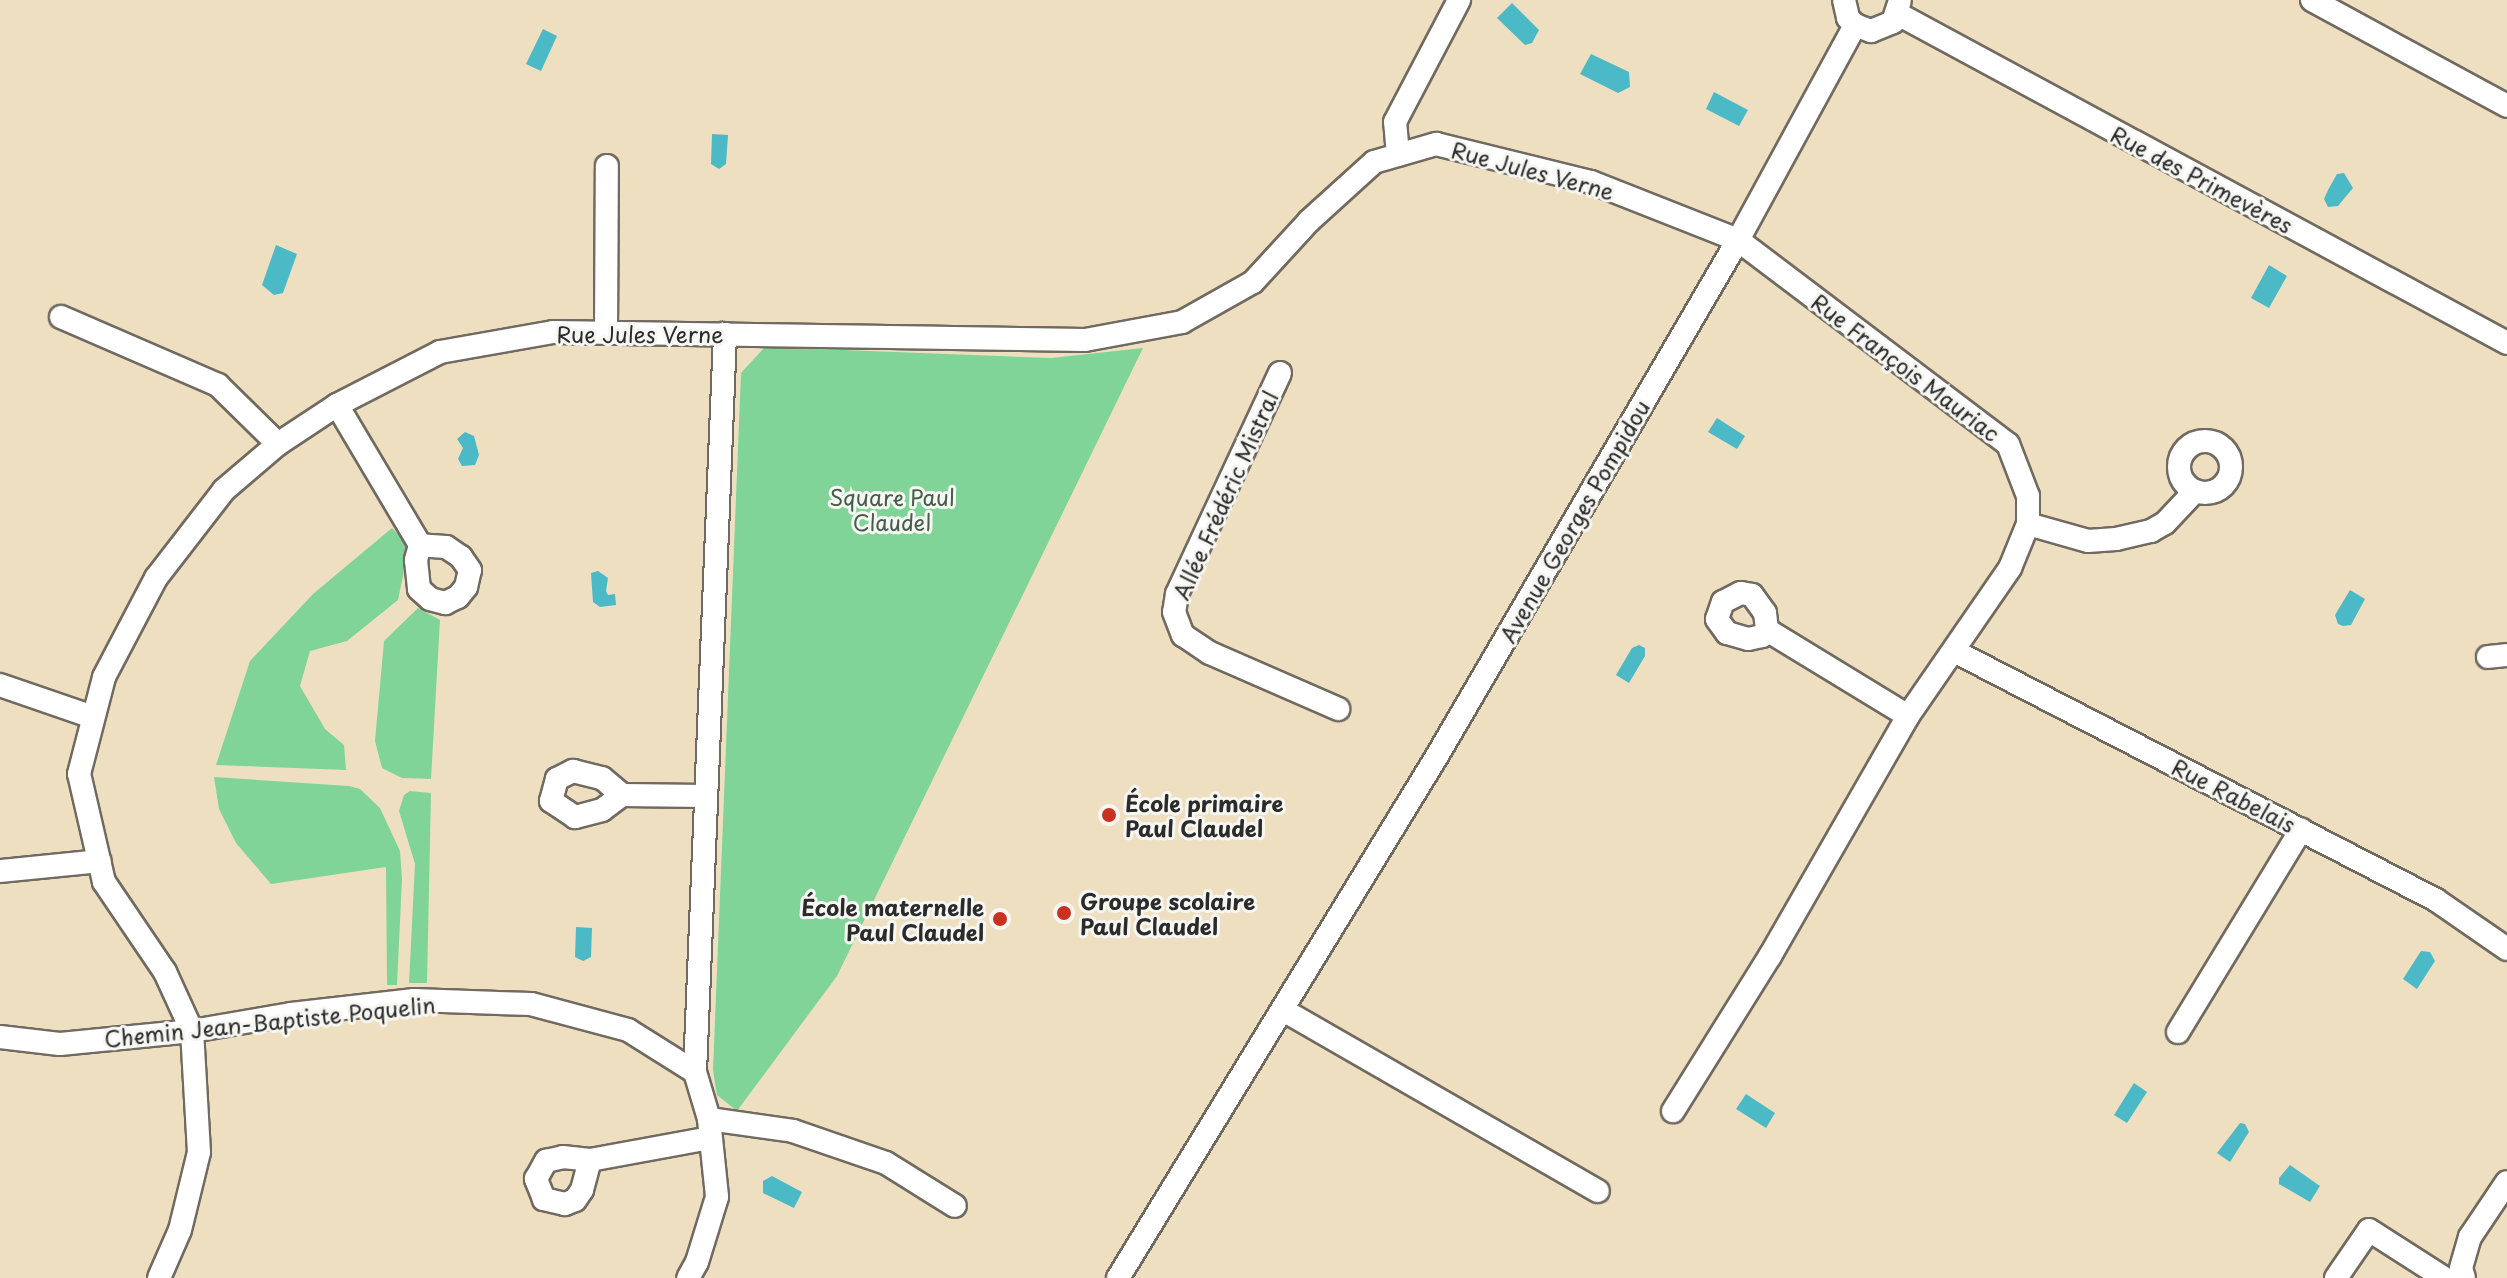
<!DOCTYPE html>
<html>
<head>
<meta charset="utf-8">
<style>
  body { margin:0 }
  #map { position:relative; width:2507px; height:1278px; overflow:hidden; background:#efdfc1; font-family:"Playpen Sans",sans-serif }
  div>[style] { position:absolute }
  .green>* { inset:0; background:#80d497 }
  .water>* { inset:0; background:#4bb9c6 }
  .roads { filter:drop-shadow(2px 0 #706a60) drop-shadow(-2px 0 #706a60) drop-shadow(0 2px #706a60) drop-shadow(0 -2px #706a60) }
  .street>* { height:22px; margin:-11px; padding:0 11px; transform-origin:11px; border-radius:11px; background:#fff }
  .street>.ring { margin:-11px; padding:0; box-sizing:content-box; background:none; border:22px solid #fff; border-radius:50% }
  .dots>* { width:22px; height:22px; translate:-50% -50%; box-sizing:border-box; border:4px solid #f6f6f2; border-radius:50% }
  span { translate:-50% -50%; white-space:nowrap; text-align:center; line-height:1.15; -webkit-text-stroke:6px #f6f6f2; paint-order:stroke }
  .street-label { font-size:22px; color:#2b2b2b }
  .park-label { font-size:22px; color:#445e4b }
  .poi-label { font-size:22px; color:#2b2b2b; font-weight:700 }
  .left { translate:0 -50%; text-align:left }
  .right { translate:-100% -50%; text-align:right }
</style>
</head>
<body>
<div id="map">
  <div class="green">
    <i style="clip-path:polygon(765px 347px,1051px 358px,1143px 348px,837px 976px,737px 1111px,717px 1095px,713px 1070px,741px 373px)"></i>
    <i style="clip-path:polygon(392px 528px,409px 546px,398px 600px,347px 641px,310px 651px,300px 686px,325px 729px,344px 745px,346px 770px,216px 765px,250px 661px,313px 594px)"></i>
    <i style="clip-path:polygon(418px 608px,440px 620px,431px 779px,402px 778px,382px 768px,375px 741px,384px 641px)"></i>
    <i style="clip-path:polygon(214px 777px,349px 786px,360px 789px,380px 808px,400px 851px,402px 879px,397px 985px,387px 985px,386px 867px,271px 884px,236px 843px,219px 809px)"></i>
    <i style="clip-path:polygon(410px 791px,431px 793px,427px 983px,409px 983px,415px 864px,399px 811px,404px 795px)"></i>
  </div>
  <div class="water">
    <i style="clip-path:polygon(1512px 3px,1539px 30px,1532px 43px,1525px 45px,1497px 18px)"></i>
    <i style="clip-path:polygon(543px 29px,557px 36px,541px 71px,526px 64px)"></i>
    <i style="clip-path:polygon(1591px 54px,1629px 72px,1630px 87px,1618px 93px,1580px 74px)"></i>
    <i style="clip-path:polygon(1714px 92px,1748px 110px,1739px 126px,1706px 109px)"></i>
    <i style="clip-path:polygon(712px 134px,728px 135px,726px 164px,719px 169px,711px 164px)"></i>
    <i style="clip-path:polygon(2344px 173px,2353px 188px,2338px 206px,2328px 207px,2324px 199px,2328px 190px,2337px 174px)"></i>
    <i style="clip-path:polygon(276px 245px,297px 254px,283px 293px,274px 295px,262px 285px)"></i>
    <i style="clip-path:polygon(2269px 265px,2287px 276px,2269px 308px,2251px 298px)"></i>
    <i style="clip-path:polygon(1717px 418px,1745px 436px,1737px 449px,1708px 432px)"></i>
    <i style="clip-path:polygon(465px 432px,474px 436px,479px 455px,475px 465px,462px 466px,458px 459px,463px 448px,457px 439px)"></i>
    <i style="clip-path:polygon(598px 571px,608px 578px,606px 591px,608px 595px,615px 594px,616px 605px,600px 607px,593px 602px,591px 573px)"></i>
    <i style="clip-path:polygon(2350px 590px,2365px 599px,2351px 625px,2343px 626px,2338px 624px,2335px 615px)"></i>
    <i style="clip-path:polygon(1639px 645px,1645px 648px,1645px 656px,1629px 683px,1616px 675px,1632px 648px)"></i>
    <i style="clip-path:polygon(576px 927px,592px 928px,591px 957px,583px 961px,575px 957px)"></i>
    <i style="clip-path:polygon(2421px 951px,2430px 952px,2435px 961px,2417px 989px,2403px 979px)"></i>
    <i style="clip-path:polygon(2134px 1083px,2147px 1092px,2127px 1123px,2114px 1115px)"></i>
    <i style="clip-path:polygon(1746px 1094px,1775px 1113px,1766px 1128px,1736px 1109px)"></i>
    <i style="clip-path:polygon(2240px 1123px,2245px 1124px,2249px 1132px,2230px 1162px,2217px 1153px)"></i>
    <i style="clip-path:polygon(2290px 1165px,2320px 1186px,2310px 1202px,2279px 1184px,2279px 1178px)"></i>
    <i style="clip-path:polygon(772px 1176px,802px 1192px,794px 1208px,763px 1193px,763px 1181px)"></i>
  </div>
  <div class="roads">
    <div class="street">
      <i style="left:1844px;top:0;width:18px;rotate:77deg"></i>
      <i style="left:1848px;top:18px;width:10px;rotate:45deg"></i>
      <i style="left:1855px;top:25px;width:17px;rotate:21deg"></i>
      <i style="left:1871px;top:31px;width:24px;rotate:-22deg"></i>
      <i style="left:1893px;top:22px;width:22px;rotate:-72deg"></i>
      <i style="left:2312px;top:0;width:222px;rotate:28.5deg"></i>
      <i style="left:1898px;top:14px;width:692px;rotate:28.38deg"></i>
      <i style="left:1398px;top:155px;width:33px;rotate:-95deg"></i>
      <i style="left:1395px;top:122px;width:138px;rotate:-62.3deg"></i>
      <i style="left:61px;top:317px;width:171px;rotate:23.4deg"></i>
      <i style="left:218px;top:385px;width:84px;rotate:44.5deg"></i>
      <i style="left:606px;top:332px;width:166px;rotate:-89.7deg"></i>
      <i style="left:1280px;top:373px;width:244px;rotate:115deg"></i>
      <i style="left:1177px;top:594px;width:18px;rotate:99deg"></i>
      <i style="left:1174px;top:612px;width:25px;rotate:69deg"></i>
      <i style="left:1183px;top:635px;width:32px;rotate:34deg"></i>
      <i style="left:1210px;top:653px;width:140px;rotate:23.6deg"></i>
      <i style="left:337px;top:405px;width:163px;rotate:59.3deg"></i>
      <i style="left:420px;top:545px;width:16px;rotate:105deg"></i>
      <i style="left:416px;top:560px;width:29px;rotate:84deg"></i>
      <i style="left:419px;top:589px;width:15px;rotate:42deg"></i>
      <i style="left:430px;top:599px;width:16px;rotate:15deg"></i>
      <i style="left:445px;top:603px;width:14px;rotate:-25deg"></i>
      <i style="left:458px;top:597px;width:13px;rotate:-51deg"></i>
      <i style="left:466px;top:587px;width:17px;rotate:-77deg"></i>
      <i style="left:470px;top:570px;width:16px;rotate:-125deg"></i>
      <i style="left:461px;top:557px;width:18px;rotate:-146deg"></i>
      <i style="left:446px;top:547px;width:26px;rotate:-176deg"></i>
      <i class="ring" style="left:2179px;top:441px;width:30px;height:30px"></i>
      <i style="left:2028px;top:524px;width:62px;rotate:15.8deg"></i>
      <i style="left:2088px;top:541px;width:28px;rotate:-4deg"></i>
      <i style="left:2116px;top:539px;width:36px;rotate:-13deg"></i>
      <i style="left:2151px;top:531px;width:16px;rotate:-30deg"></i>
      <i style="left:2165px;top:523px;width:44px;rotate:-46.8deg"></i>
      <i style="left:1767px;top:630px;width:8px;rotate:130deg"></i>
      <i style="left:1762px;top:636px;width:14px;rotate:168deg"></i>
      <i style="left:1748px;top:639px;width:22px;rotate:-164deg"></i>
      <i style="left:1727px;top:633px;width:17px;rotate:-126deg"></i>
      <i style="left:1717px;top:619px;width:18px;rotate:-71deg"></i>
      <i style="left:1723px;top:602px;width:20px;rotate:-27deg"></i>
      <i style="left:1741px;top:593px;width:11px;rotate:10deg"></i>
      <i style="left:1752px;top:595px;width:22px;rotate:54deg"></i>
      <i style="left:1765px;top:613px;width:17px;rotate:83deg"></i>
      <i style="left:1767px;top:630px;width:165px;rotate:31.4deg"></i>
      <i style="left:1956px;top:652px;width:540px;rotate:27.32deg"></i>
      <i style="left:2436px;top:900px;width:86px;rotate:34.6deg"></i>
      <i style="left:2488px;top:657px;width:19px;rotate:-6deg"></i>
      <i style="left:0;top:685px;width:98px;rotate:19deg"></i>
      <i style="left:622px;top:795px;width:25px;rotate:143deg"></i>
      <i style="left:602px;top:810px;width:28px;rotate:165deg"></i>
      <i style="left:575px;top:817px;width:29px;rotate:-146deg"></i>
      <i style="left:551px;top:801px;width:23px;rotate:-75deg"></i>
      <i style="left:557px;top:779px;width:18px;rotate:-27deg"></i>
      <i style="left:573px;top:771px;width:30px;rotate:14deg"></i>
      <i style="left:602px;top:778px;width:26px;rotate:40deg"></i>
      <i style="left:622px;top:795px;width:84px;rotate:0.7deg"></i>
      <i style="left:0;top:871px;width:100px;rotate:-5.7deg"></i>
      <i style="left:1283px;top:1010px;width:363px;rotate:29.9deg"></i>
      <i style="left:2178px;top:1032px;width:237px;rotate:-58.7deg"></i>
      <i style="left:0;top:1037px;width:60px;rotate:6.7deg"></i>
      <i style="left:60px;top:1044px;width:133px;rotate:-5.6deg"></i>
      <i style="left:192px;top:1031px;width:100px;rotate:-9.7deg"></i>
      <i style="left:291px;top:1014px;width:124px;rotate:-6.5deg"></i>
      <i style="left:414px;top:1000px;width:117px;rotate:2deg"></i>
      <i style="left:531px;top:1004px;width:100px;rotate:15deg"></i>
      <i style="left:628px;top:1030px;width:79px;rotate:32.1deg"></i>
      <i style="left:695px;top:1072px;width:49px;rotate:73.4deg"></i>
      <i style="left:709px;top:1119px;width:78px;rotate:84.1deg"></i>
      <i style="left:717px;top:1197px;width:68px;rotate:107.1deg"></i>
      <i style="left:697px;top:1262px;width:18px;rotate:119deg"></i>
      <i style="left:695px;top:1072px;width:739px;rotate:-87.67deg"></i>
      <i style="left:709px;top:1119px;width:85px;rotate:8.1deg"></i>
      <i style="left:793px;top:1131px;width:98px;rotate:19deg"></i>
      <i style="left:886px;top:1163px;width:81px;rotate:31.9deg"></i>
      <i style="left:590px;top:1160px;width:31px;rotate:105deg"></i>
      <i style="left:582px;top:1190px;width:12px;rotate:125deg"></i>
      <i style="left:575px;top:1200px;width:11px;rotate:158deg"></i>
      <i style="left:565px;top:1204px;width:22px;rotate:-167deg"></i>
      <i style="left:544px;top:1199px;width:22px;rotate:-112deg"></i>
      <i style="left:536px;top:1179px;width:21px;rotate:-61deg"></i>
      <i style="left:546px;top:1161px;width:17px;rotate:-13deg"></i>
      <i style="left:563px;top:1157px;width:27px;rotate:6deg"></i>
      <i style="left:590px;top:1160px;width:122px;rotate:-10.4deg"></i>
      <i style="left:159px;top:1278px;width:52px;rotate:-66.4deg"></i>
      <i style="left:180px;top:1230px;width:80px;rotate:-76.3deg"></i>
      <i style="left:199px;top:1152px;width:121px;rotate:-93.3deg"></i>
      <i style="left:192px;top:1031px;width:65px;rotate:-114.6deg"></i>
      <i style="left:165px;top:972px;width:109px;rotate:-124.1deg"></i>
      <i style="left:104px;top:882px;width:111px;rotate:-103deg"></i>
      <i style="left:79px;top:774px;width:100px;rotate:-75.5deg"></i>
      <i style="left:104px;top:677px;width:112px;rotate:-62.3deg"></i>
      <i style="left:156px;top:578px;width:111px;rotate:-52.3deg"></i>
      <i style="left:224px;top:490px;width:71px;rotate:-40.4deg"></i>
      <i style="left:278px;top:444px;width:71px;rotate:-33.5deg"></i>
      <i style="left:337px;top:405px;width:116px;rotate:-27.2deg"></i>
      <i style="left:440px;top:352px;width:115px;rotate:-10deg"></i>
      <i style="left:553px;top:332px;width:532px;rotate:0.86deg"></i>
      <i style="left:1085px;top:340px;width:99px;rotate:-10.5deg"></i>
      <i style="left:1182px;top:322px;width:81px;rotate:-29.4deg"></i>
      <i style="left:1253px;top:282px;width:83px;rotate:-47.4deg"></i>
      <i style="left:1309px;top:221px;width:88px;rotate:-42.2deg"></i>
      <i style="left:1374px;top:162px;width:65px;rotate:-16.2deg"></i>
      <i style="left:1436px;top:144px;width:160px;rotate:13.8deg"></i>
      <i style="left:1591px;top:182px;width:158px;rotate:21.5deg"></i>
      <i style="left:1738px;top:240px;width:338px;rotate:37.1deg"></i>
      <i style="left:2008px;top:444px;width:56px;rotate:69deg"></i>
      <i style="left:2028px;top:496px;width:28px;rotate:90deg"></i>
      <i style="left:2028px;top:524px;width:48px;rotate:112.2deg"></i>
      <i style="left:2010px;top:568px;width:180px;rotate:124.6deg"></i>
      <i style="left:1908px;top:716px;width:277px;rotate:119.9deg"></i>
      <i style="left:1770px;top:956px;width:183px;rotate:122deg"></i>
      <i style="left:1118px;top:1278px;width:612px;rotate:-58.57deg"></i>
      <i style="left:1437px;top:756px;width:597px;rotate:-59.74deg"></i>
      <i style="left:1738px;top:240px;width:245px;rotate:-61.4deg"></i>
      <i style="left:2336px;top:1278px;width:58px;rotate:-55.5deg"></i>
      <i style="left:2369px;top:1230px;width:89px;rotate:32.6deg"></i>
      <i style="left:2464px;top:1278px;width:10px;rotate:-107deg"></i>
      <i style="left:2461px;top:1268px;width:32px;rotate:-74deg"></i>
      <i style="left:2470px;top:1237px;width:66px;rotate:-56.1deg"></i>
    </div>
  </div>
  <div class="dots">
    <i style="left:1109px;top:815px;background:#c8321e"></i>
    <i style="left:1064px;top:913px;background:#c8321e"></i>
    <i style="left:1000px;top:919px;background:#c8321e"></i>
  </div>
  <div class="street-label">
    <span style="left:1533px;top:170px;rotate:15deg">Rue Jules Verne</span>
    <span style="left:2202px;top:179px;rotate:28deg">Rue des Primevères</span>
    <span style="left:640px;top:334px">Rue Jules Verne</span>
    <span style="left:1906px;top:367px;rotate:37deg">Rue François Mauriac</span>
    <span style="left:1225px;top:495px;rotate:-66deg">Allée Frédéric Mistral</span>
    <span style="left:1574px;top:521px;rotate:-60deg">Avenue Georges Pompidou</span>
    <span style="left:2234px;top:795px;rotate:27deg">Rue Rabelais</span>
    <span style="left:270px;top:1021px;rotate:-6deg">Chemin Jean-Baptiste Poquelin</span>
  </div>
  <div class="park-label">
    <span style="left:892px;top:509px">Square Paul<br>Claudel</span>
  </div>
  <div class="poi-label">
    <span class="left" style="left:1125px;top:815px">École primaire<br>Paul Claudel</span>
    <span class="left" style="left:1080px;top:913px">Groupe scolaire<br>Paul Claudel</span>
    <span class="right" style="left:984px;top:919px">École maternelle<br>Paul Claudel</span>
  </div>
</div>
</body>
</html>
